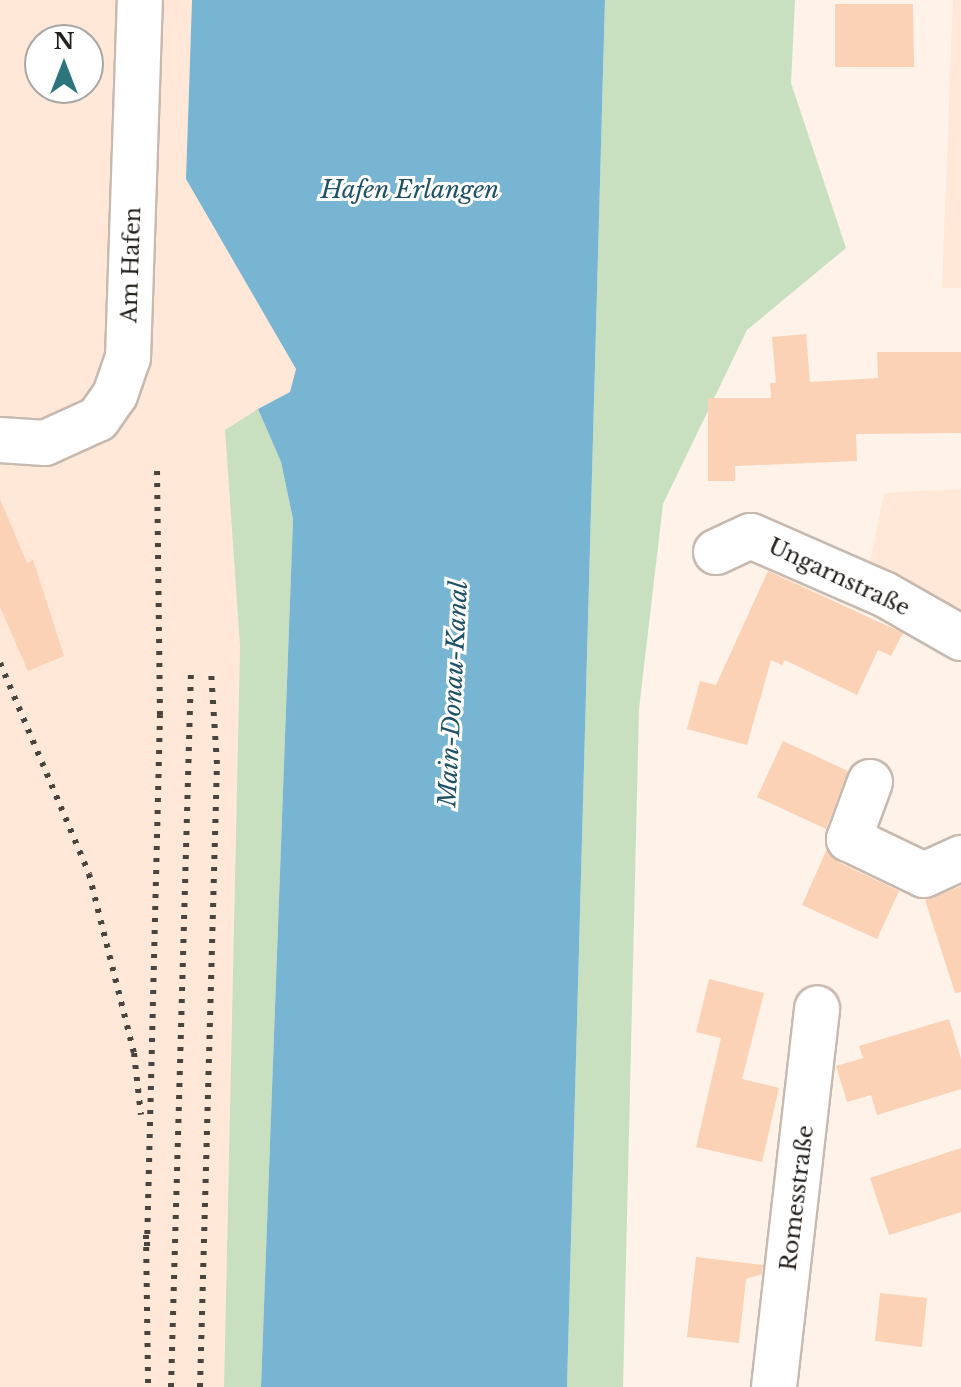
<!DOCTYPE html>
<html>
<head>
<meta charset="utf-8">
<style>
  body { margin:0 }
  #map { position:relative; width:961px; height:1387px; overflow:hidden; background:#fef2e9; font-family:"Libre Baskerville",serif }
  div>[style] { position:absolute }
  .built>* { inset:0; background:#ffe8d8 }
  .green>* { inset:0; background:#c8e0c0 }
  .water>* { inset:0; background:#78b5d2 }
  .building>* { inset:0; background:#fbd2b5 }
  .roads { filter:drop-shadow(2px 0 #c8b9af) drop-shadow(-2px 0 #c8b9af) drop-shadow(0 2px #c8b9af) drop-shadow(0 -2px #c8b9af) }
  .minor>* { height:44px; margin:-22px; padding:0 22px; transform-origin:22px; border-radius:22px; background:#fff }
  .rail>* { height:6px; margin-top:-3px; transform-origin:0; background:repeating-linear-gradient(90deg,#4a443f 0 4px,transparent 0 12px) }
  span { translate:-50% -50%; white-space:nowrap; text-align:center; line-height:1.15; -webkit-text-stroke:6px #fff; paint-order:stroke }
  .street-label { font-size:22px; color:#25201c }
  .water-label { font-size:24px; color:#1f5166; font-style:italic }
  .north { position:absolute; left:24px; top:24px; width:80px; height:80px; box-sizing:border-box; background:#fff; border:2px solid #a8a6a4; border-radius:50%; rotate:0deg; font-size:22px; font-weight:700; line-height:32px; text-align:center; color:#25201c }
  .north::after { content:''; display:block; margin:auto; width:28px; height:36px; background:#2c757d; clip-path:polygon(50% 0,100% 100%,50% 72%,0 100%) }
</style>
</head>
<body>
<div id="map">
  <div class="built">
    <i style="clip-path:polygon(evenodd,0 0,192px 0,186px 179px,296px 369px,290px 392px,225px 430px,240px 646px,224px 1387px,0 1387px,0 0,40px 40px,88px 40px,88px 88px,40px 88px,40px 40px)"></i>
    <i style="clip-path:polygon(953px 0,961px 0,961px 288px,942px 288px)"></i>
    <i style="clip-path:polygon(961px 489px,961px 616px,869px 567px,884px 493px)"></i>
  </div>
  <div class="green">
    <i style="clip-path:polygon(605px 0,795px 0,791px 83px,846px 248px,747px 330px,663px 504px,639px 709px,623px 1387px,567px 1387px)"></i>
    <i style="clip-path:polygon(258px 409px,281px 462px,293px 519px,261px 1387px,224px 1387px,240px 646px,225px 430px)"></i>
  </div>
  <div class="water">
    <i style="clip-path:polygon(192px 0,605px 0,567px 1387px,261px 1387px,293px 519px,281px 462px,258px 409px,290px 392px,296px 369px,186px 179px)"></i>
  </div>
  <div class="building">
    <i style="clip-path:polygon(835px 4px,913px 4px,914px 67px,835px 67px)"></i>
    <i style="clip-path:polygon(806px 334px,810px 382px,878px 378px,877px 352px,961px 352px,961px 433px,856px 434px,857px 461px,735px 466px,735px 481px,708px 481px,708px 398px,771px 398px,770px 383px,776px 383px,772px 337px)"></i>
    <i style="clip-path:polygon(0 499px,27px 563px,33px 560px,64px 656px,28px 671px,0 607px)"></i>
    <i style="clip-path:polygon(768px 571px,903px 633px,891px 656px,878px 650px,857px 695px,785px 660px,782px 665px,771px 660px,747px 745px,687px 729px,700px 681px,716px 685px)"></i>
    <i style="clip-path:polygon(783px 741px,848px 771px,826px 829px,757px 797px)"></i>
    <i style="clip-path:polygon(827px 849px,838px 862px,899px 891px,877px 939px,802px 905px)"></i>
    <i style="clip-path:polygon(961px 886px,961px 992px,955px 993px,925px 900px)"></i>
    <i style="clip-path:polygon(709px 979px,764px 993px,742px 1079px,779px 1088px,762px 1162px,696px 1147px,721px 1038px,696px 1032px)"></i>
    <i style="clip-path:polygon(949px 1019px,961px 1059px,961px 1089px,877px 1115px,871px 1095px,847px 1102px,836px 1066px,863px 1058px,859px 1046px)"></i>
    <i style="clip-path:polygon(961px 1148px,961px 1212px,889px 1235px,870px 1178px)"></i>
    <i style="clip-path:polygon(696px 1257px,763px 1265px,762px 1274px,746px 1279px,739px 1343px,687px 1337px)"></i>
    <i style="clip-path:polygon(880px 1293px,927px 1298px,922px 1347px,875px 1341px)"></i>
  </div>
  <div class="roads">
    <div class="minor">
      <i style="left:0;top:440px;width:45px;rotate:3.8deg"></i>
      <i style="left:45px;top:443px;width:58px;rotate:-24.4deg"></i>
      <i style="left:98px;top:419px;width:29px;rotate:-55deg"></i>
      <i style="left:115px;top:395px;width:39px;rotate:-71deg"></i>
      <i style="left:128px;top:358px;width:358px;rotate:-88.1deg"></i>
      <i style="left:716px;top:552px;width:38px;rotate:-25deg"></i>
      <i style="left:751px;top:536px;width:145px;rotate:23.6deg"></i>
      <i style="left:884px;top:594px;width:89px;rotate:29.7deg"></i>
      <i style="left:870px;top:782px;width:61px;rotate:110.2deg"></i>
      <i style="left:849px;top:839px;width:83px;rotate:25.6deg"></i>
      <i style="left:924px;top:875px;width:41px;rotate:-24.7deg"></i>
      <i style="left:774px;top:1387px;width:381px;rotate:-83.5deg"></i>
    </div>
  </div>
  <div class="rail">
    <i style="left:0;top:663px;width:229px;rotate:67.1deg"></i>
    <i style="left:89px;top:874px;width:185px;rotate:75.9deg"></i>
    <i style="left:134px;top:1053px;width:62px;rotate:83.6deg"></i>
    <i style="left:146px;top:1235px;width:152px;rotate:89.2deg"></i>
    <i style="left:147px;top:1246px;width:531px;rotate:-88.6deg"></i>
    <i style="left:160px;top:715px;width:250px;rotate:-90.7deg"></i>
    <i style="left:171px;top:1387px;width:718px;rotate:-88.4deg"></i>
    <i style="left:200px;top:1387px;width:623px;rotate:-88.44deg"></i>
    <i style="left:217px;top:764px;width:94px;rotate:-93.7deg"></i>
  </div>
  <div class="street-label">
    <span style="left:131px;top:265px;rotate:-88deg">Am Hafen</span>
    <span style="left:839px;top:577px;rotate:25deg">Ungarnstraße</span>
    <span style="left:797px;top:1198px;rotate:-83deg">Romesstraße</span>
  </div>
  <div class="water-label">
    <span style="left:410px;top:190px">Hafen Erlangen</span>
    <span style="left:453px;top:694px;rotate:-87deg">Main-Donau-Kanal</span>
  </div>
  <div class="north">N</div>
</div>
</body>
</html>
